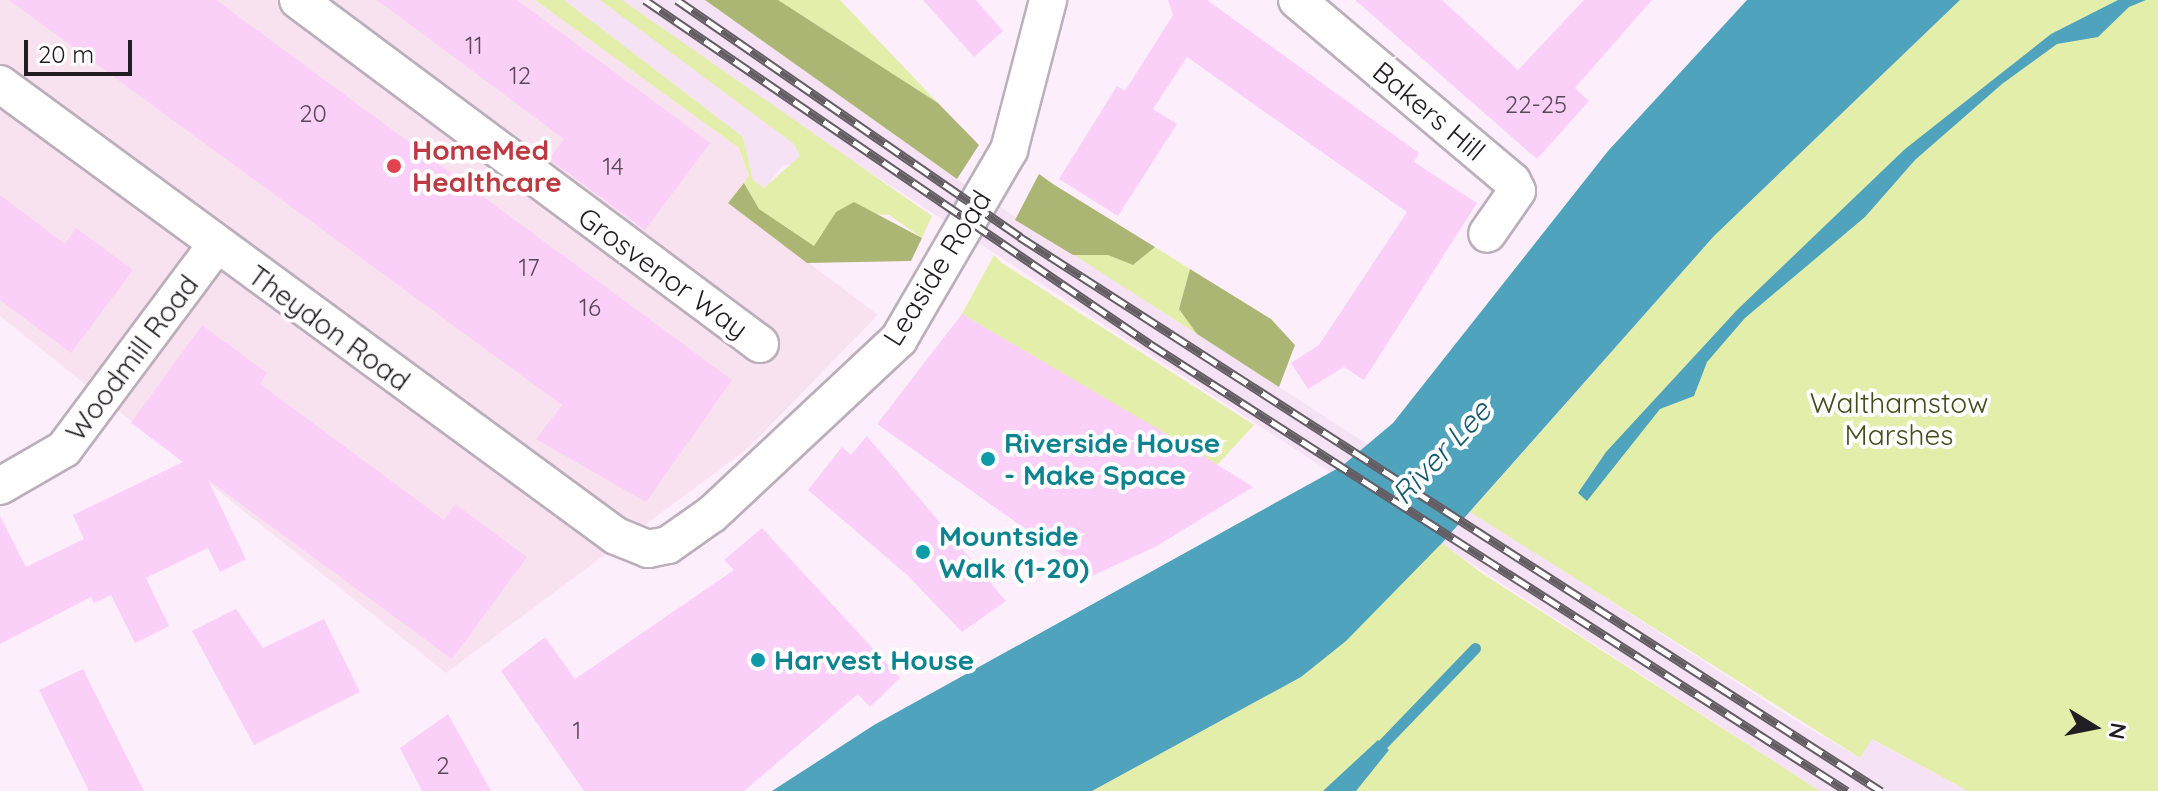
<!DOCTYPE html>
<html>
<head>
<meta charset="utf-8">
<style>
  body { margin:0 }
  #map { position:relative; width:2158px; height:791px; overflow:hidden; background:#fceffb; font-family:Quicksand,sans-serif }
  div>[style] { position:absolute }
  .industrial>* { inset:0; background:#f9e2ef }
  .built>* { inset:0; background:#f5e2f4 }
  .green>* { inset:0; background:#e3eeab }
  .forest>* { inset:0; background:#acb674 }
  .water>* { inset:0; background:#4fa3bc }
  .stream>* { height:11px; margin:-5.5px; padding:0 5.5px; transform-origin:5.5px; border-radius:5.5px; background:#4fa3bc }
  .building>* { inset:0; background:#facff8 }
  .roads { filter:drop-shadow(2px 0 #bbafbb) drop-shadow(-2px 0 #bbafbb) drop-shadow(0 2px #bbafbb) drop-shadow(0 -2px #bbafbb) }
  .minor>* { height:36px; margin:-18px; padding:0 18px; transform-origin:18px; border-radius:18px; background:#fff }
  .rail>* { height:9px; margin-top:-4.5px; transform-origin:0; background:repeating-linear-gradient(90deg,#fff 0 18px,#645d64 0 36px); box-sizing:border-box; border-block:2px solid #645d64 }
  .dots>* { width:22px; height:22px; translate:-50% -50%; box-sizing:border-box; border:4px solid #fff; border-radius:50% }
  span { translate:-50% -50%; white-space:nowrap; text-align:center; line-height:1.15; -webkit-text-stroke:8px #fff; paint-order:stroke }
  .number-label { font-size:24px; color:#584a58 }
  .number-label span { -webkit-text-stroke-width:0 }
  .street-label { font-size:28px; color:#221d22 }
  .health-label { font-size:28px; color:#be3a42; font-weight:700 }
  .left { translate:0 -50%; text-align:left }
  .park-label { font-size:28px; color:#464d1b }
  .culture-label { font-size:28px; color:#0d838f; font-weight:700 }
  .water-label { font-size:30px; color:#145a6c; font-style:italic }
  .north { position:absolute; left:2054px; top:687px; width:80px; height:80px; -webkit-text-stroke:6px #fff; paint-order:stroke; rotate:100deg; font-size:22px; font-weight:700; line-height:32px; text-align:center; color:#221d22 }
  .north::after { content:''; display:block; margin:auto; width:28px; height:36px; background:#221d22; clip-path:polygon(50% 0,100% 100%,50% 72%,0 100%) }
  .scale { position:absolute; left:24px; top:40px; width:108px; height:36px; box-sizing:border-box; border:4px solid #221d22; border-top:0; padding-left:10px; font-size:24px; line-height:28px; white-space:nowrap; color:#221d22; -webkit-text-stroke:6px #fff; paint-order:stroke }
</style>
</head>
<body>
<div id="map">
  <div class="industrial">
    <i style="clip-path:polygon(0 0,535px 0,739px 148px,749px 177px,729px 203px,878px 315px,747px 449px,446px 673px,0 316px)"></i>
  </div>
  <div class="built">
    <i style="clip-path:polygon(564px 0,705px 0,957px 179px,1793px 719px,1860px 758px,1871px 739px,1968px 791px,1820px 791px,836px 150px,781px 167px,765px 189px,753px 180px,743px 137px)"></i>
  </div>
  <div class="green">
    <i style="clip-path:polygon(535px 0,564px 0,743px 137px,753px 180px,764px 188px,800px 156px,794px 144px,600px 0,622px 0,932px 216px,922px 238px,889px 215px,836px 212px,814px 246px,759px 209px,744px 183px,749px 176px,739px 148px)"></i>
    <i style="clip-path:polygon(778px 0,840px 0,938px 103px)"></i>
    <i style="clip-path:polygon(1960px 0,2158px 0,2158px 791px,1968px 791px,1872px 739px,1860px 758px,1470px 512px,1714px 236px)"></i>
    <i style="clip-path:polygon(1155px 247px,1190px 269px,1179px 308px,1197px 334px,1074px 255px,1108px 255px,1133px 265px)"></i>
    <i style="clip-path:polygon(994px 255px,1002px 263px,1254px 425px,1217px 465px,962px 314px)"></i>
    <i style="clip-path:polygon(1442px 543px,1480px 572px,1820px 791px,1092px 791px,1301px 677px)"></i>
  </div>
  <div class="forest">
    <i style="clip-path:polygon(705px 0,778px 0,938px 103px,979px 145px,957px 179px)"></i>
    <i style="clip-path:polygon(1039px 174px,1053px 184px,1155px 247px,1133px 265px,1108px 255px,1073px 255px,1015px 220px)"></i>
    <i style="clip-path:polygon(744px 183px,759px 209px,814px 246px,836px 212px,854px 202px,922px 238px,911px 261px,807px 263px,728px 203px)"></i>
    <i style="clip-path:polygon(1190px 269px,1271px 319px,1295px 345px,1279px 387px,1197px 334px,1179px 309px)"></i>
  </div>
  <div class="water">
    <i style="clip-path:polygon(1747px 0,1960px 0,1714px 236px,1442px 543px,1346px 641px,1301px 677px,1092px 791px,772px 791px,874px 725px,1342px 466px,1393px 423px,1608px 151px)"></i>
    <i style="clip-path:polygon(2118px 0,2146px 0,2129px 7px,2098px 37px,2057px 44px,2002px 84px,1915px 160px,1865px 217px,1745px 318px,1707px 362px,1694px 396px,1660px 409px,1587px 501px,1578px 493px,1606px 452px,1737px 310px,1905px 149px,2051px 34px)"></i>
    <i style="clip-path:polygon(1378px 740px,1389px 750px,1356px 791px,1323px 791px)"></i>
  </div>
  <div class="stream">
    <i style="left:1373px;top:754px;width:147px;rotate:-46.1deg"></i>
  </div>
  <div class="building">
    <i style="clip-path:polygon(9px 0,216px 0,732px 380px,646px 502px,536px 439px,562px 405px)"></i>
    <i style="clip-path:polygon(377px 0,517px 0,710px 143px,645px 230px,549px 159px,564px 139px)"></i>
    <i style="clip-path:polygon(923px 0,976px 0,1003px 31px,974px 57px)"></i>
    <i style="clip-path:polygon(1168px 0,1207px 0,1419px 153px,1414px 162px,1477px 203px,1364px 380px,1344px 367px,1308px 389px,1291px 363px,1319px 345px,1407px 212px,1187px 57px,1153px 109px,1177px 124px,1118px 216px,1059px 179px,1117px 86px,1125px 91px,1173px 15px)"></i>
    <i style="clip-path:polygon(1355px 0,1442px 0,1518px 70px,1584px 0,1652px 0,1575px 88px,1589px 101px,1537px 159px)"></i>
    <i style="clip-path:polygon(0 195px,65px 244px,76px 228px,133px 270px,71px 353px,0 300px)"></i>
    <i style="clip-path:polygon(962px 314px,1197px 452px,1253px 487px,1155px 547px,1092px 576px,877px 424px)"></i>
    <i style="clip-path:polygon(202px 325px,267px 373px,260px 384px,444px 520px,455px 504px,527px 557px,452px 659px,208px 480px,246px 559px,220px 572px,208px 548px,146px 578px,169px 626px,135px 643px,111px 595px,94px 603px,91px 597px,0 644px,0 516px,26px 567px,84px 539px,73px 515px,183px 462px,131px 423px)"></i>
    <i style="clip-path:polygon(867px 436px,1006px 601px,962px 632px,907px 575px,808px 490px,842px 447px,851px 455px)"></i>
    <i style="clip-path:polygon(762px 528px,900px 678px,870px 707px,858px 694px,744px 791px,584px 791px,501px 671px,545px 637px,575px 679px,734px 570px,724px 560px)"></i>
    <i style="clip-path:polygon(236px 609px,263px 648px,324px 619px,360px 692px,254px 745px,192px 631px)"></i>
    <i style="clip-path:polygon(83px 669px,144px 791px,89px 791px,39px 690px)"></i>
    <i style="clip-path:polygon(448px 714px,491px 791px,422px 791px,400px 748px)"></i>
  </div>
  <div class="roads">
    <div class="minor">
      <i style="left:298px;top:0;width:576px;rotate:36.67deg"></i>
      <i style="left:1297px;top:0;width:281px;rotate:40.1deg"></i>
      <i style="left:1512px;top:181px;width:11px;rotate:63deg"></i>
      <i style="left:1517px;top:191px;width:52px;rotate:124.9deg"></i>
      <i style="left:0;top:84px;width:764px;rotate:36.27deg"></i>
      <i style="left:616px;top:536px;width:35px;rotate:22deg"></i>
      <i style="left:648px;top:549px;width:20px;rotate:-11deg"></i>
      <i style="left:668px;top:545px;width:54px;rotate:-35.2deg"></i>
      <i style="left:712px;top:514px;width:256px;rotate:-43.1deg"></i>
      <i style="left:899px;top:339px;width:219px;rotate:-59.8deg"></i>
      <i style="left:1009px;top:150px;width:155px;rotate:-75.4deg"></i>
      <i style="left:0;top:486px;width:74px;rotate:-30deg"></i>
      <i style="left:64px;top:449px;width:254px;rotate:-53.3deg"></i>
    </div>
  </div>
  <div class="rail">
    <i style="left:645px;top:0;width:611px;rotate:34.26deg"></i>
    <i style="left:1150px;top:344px;width:828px;rotate:32.67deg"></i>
    <i style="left:677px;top:0;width:417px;rotate:34.6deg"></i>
    <i style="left:1020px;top:237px;width:1024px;rotate:32.76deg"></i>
  </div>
  <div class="dots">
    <i style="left:394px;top:166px;background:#e0444e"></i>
    <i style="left:988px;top:459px;background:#0f9aa8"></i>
    <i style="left:923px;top:552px;background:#0f9aa8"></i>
    <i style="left:758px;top:660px;background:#0f9aa8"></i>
  </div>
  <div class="number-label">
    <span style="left:474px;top:46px">11</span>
    <span style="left:520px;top:76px">12</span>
    <span style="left:1536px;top:105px">22-25</span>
    <span style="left:313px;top:114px">20</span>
    <span style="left:613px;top:167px">14</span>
    <span style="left:529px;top:268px">17</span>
    <span style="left:590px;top:308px">16</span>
    <span style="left:577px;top:731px">1</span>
    <span style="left:443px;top:766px">2</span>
  </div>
  <div class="street-label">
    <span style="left:1429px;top:111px;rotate:40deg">Bakers Hill</span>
    <span style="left:937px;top:268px;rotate:-58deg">Leaside Road</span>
    <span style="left:663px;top:273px;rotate:36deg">Grosvenor Way</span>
    <span style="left:329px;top:328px;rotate:36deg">Theydon Road</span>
    <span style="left:132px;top:358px;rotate:-53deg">Woodmill Road</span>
  </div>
  <div class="health-label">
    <span class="left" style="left:412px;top:166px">HomeMed<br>Healthcare</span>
  </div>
  <div class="park-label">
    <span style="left:1899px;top:419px">Walthamstow<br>Marshes</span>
  </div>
  <div class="culture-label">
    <span class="left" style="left:1004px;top:459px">Riverside House<br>- Make Space</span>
    <span class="left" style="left:939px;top:552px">Mountside<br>Walk (1-20)</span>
    <span class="left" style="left:774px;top:660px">Harvest House</span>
  </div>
  <div class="water-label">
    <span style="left:1441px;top:452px;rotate:-47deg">River Lee</span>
  </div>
  <div class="north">N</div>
  <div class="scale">20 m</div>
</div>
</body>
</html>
